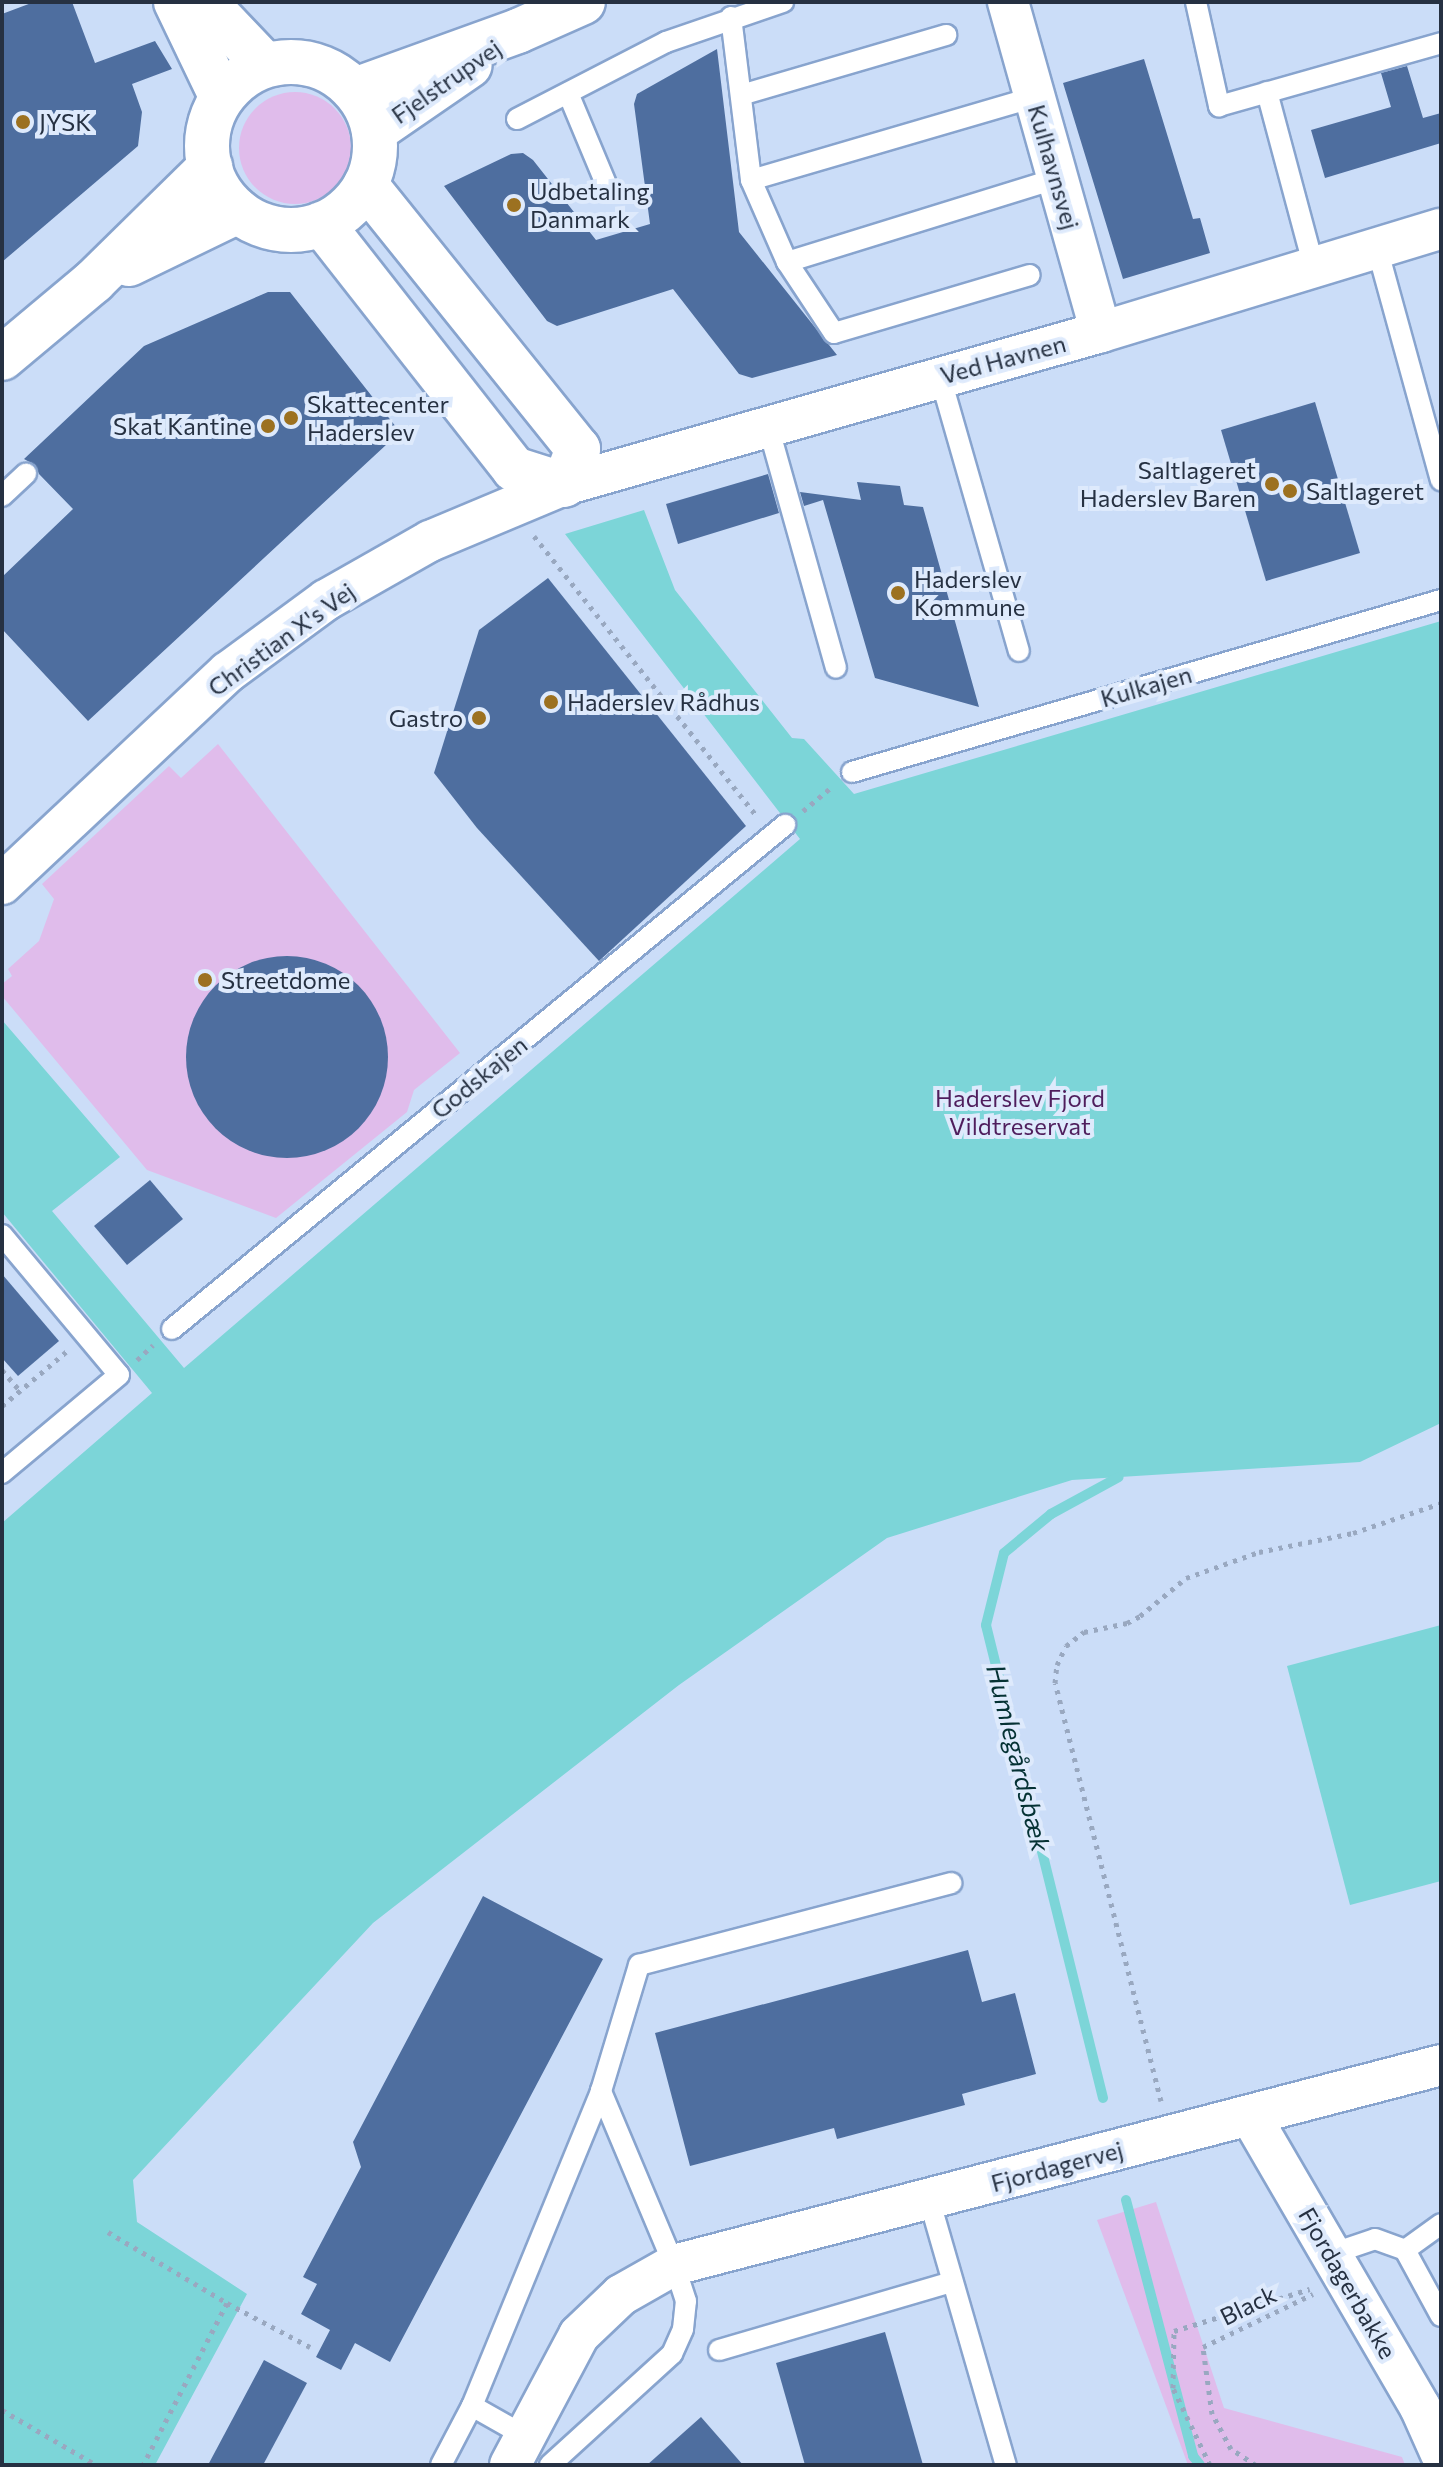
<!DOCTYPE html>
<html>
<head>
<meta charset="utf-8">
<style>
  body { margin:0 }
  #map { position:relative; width:1443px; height:2467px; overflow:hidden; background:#cbddf8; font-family:Commissioner,sans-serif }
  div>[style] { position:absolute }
  .green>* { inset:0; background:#e0bceb }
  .round { border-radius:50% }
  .water>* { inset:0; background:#7cd5d8 }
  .stream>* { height:10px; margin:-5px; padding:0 5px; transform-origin:5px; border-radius:5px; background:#7cd5d8 }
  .building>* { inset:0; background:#4e6e9f }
  .path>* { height:5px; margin-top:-2.5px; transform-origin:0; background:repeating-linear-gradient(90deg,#99a8c0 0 4px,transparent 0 10px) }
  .roads { filter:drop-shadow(2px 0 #88a4ce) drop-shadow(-2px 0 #88a4ce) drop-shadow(0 2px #88a4ce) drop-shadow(0 -2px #88a4ce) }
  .lane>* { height:20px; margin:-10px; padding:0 10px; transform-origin:10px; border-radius:10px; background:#fff }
  .street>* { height:40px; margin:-20px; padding:0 20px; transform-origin:20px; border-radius:20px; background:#fff }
  .secondary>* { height:44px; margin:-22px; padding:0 22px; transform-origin:22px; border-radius:22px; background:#fff }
  .secondary>.ring { margin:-22px; padding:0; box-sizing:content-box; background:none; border:44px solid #fff; border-radius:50% }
  .dots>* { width:22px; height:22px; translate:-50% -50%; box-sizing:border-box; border:4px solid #deeafc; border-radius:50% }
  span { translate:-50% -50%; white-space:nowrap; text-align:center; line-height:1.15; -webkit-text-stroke:8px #deeafc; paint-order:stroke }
  .street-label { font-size:24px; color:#263142 }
  .poi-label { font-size:24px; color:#263142 }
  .left { translate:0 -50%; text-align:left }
  .right { translate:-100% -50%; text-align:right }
  .park-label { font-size:24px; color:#4f1e5d }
  .water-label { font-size:26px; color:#053234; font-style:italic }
  .frame { position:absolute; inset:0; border:4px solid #263142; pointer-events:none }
</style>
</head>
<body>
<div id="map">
  <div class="green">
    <i class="round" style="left:239px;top:92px;width:112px;height:112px"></i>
    <i style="clip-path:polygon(218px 744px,460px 1053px,414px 1090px,407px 1112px,276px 1218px,147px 1170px,2px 996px,2px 984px,12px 976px,8px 969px,39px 941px,54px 899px,42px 884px,169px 766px,181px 778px)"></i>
    <i style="clip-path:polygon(1156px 2202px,1224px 2408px,1402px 2457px,1405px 2465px,1188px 2465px,1097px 2220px)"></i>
  </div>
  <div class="water">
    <i style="clip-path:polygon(644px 510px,675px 590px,792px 738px,804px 739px,854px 794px,1441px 621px,1441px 1423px,1360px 1462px,1072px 1480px,887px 1538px,679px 1685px,373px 1923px,133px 2180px,137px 2222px,247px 2294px,155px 2465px,2px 2465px,2px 1523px,152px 1393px,2px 1212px,2px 1020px,120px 1157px,52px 1211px,184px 1368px,800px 839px,565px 534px)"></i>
    <i style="clip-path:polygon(1441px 1625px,1441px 1881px,1350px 1905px,1287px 1666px)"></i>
  </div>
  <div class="stream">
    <i style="left:1103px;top:2098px;width:487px;rotate:-103.9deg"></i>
    <i style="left:986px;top:1625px;width:74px;rotate:-76deg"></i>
    <i style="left:1004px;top:1553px;width:61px;rotate:-39.7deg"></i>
    <i style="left:1051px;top:1514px;width:77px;rotate:-28.6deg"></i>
    <i style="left:1126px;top:2200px;width:265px;rotate:75.3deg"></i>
    <i style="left:1193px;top:2456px;width:11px;rotate:52deg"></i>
  </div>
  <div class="building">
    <i style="clip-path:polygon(34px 2px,72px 2px,95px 63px,155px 41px,172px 69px,132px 84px,142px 112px,138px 146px,2px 262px,2px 14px)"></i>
    <i style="clip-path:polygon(717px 49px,739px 232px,837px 355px,752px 378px,739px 374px,673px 289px,557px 326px,547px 321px,444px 186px,511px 154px,523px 153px,533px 160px,596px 240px,650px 224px,634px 104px,637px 94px)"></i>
    <i style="clip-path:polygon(1144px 59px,1193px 219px,1200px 218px,1210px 253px,1123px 279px,1063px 83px)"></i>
    <i style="clip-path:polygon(1407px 66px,1423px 118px,1441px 113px,1441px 143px,1325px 178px,1311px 130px,1391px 107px,1381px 73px)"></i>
    <i style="clip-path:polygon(268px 292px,290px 292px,400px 432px,88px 721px,2px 629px,2px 577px,73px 509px,39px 474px,35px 465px,24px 459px,144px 346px)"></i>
    <i style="clip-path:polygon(1315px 402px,1360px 553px,1266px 581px,1221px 430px)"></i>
    <i style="clip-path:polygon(768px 474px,779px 513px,678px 544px,666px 504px)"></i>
    <i style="clip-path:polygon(857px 482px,900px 486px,904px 505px,923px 507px,979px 707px,875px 678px,823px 500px,804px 506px,800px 492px,861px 500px)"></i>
    <i style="clip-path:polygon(548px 578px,746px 826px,599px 961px,477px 828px,434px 773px,479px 630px)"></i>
    <i class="round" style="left:186px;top:956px;width:202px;height:202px"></i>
    <i style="clip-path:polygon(150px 1180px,183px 1219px,127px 1265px,94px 1226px)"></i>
    <i style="clip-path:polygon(2px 1274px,59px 1341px,18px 1376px,2px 1358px)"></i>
    <i style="clip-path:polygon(483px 1896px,603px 1959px,390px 2362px,355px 2343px,341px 2370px,316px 2357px,330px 2330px,301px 2314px,317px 2284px,303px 2277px,361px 2167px,353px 2142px)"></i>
    <i style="clip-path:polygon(968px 1950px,982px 2002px,1015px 1993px,1036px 2074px,962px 2094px,965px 2105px,837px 2139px,834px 2128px,690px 2166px,655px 2033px)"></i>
    <i style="clip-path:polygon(885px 2332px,923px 2465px,805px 2465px,776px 2363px)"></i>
    <i style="clip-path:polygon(264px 2360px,307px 2383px,263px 2465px,208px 2465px)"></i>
    <i style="clip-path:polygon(701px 2417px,743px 2465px,647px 2465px)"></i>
  </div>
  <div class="path">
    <i style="left:534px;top:536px;width:358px;rotate:51.5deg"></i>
    <i style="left:803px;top:811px;width:38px;rotate:-40deg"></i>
    <i style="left:137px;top:1360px;width:22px;rotate:-43deg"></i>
    <i style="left:2px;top:1370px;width:28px;rotate:49deg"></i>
    <i style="left:2px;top:1406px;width:85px;rotate:-40.2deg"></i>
    <i style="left:1161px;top:2101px;width:431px;rotate:-104.2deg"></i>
    <i style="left:1055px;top:1683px;width:18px;rotate:-84deg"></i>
    <i style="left:1057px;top:1665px;width:21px;rotate:-65deg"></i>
    <i style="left:1066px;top:1646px;width:23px;rotate:-38deg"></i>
    <i style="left:1084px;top:1632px;width:44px;rotate:-11.8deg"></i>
    <i style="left:1127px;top:1623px;width:15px;rotate:-28deg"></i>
    <i style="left:1140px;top:1616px;width:60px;rotate:-39.6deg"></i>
    <i style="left:1186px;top:1578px;width:77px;rotate:-19.6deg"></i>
    <i style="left:1259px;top:1552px;width:96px;rotate:-11.4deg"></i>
    <i style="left:1353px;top:1533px;width:93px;rotate:-18.8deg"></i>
    <i style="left:108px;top:2232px;width:139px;rotate:30.8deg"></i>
    <i style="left:227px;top:2303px;width:182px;rotate:117.4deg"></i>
    <i style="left:227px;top:2303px;width:94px;rotate:27.9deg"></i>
    <i style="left:2px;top:2410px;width:109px;rotate:30.3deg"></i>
    <i style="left:1210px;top:2465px;width:85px;rotate:-115.7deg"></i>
    <i style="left:1173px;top:2388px;width:57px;rotate:-89deg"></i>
    <i style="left:1174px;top:2331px;width:142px;rotate:-17.2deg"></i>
    <i style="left:1256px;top:2465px;width:30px;rotate:-147deg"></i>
    <i style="left:1231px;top:2449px;width:40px;rotate:-118deg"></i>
    <i style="left:1212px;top:2414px;width:68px;rotate:-97.7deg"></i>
    <i style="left:1203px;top:2347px;width:122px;rotate:-25.7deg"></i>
  </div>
  <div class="roads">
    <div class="lane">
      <i style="left:1196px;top:2px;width:107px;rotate:77.5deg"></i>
      <i style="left:1219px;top:106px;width:231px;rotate:-15.8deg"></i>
      <i style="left:731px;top:17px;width:164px;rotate:83deg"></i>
      <i style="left:751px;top:180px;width:90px;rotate:66.3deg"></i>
      <i style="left:787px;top:262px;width:85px;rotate:56.5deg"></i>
      <i style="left:834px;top:333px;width:204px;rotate:-16.5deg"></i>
      <i style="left:1267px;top:92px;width:181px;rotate:75deg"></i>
      <i style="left:568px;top:93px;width:106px;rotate:67.3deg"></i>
      <i style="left:741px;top:95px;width:214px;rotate:-16.3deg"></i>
      <i style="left:517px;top:119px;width:168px;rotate:-27.3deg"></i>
      <i style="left:666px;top:42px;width:124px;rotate:-18.9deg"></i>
      <i style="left:751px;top:180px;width:296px;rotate:-16.3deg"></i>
      <i style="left:1377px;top:248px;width:241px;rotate:74.6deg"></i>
      <i style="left:787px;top:262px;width:284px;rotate:-17.2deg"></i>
      <i style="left:940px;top:376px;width:286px;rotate:74deg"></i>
      <i style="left:768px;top:426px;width:251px;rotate:74.3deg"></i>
      <i style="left:2px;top:496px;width:33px;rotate:-43deg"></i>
      <i style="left:852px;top:772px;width:614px;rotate:-16.28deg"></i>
      <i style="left:2px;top:1235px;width:182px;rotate:50.1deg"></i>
      <i style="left:119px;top:1375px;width:153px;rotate:140.1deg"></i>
      <i style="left:172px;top:1329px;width:794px;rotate:-39.43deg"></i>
      <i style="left:929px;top:2199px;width:277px;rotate:73.9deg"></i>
      <i style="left:1405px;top:2250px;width:44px;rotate:-35.8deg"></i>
      <i style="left:1331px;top:2254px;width:46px;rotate:-18.8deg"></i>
      <i style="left:1375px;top:2239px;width:32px;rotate:20deg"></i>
      <i style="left:1405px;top:2250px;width:75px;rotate:61.4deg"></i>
      <i style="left:719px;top:2350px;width:243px;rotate:-16.3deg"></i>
      <i style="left:472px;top:2406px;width:340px;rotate:-67.7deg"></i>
      <i style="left:441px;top:2465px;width:67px;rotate:-62.3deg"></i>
      <i style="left:472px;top:2406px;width:61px;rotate:29.5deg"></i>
      <i style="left:550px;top:2465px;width:165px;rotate:-42.3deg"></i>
      <i style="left:672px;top:2354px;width:27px;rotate:-66deg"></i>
      <i style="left:683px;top:2329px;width:28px;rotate:-84deg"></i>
      <i style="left:686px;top:2301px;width:38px;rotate:-108deg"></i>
      <i style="left:674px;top:2265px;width:189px;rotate:-112.8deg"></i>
      <i style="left:601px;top:2091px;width:132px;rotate:-73.2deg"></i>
      <i style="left:639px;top:1965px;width:323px;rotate:-14.7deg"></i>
    </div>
    <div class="street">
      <i style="left:1008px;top:2px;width:343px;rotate:74.3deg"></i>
      <i style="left:2px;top:884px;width:310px;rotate:-43.2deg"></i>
      <i style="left:228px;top:672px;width:122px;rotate:-36.3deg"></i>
      <i style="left:326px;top:600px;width:120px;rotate:-29.6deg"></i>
      <i style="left:430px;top:541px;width:145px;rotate:-22.7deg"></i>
      <i style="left:564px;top:485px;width:558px;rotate:-15.9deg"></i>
      <i style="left:1101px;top:332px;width:355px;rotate:-16.9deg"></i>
      <i style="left:1250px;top:2115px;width:338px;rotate:59.8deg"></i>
      <i style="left:1420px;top:2407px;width:51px;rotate:65.9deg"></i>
      <i style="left:510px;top:2465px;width:147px;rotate:-62deg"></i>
      <i style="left:579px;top:2335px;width:58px;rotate:-43.6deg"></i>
      <i style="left:621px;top:2295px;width:61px;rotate:-29.5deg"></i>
      <i style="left:674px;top:2265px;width:793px;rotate:-14.61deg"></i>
    </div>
    <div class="secondary">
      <i style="left:176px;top:2px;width:106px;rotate:64.4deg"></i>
      <i style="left:205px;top:2px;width:87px;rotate:46.4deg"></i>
      <i class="ring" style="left:207px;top:62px;width:124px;height:124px"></i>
      <i style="left:355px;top:90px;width:173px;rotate:-19.9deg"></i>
      <i style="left:518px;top:31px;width:71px;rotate:-24deg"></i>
      <i style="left:374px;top:131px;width:116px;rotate:-34.5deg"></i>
      <i style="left:322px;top:224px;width:311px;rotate:51.9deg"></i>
      <i style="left:514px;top:469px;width:52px;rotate:17.7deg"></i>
      <i style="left:564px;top:485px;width:39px;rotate:-69deg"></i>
      <i style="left:578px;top:449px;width:339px;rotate:-128.8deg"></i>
      <i style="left:129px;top:264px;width:121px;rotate:-25.9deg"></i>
      <i style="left:2px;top:358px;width:120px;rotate:-39.9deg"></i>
      <i style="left:94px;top:281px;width:163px;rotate:-44.5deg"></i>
    </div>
  </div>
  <div class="dots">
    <i style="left:23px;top:122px;background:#9c7120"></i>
    <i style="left:514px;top:205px;background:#9c7120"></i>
    <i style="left:291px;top:418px;background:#9c7120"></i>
    <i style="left:268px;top:426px;background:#9c7120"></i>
    <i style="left:1272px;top:484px;background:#9c7120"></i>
    <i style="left:1290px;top:491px;background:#9c7120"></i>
    <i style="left:898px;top:593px;background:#9c7120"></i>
    <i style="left:551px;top:702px;background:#9c7120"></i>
    <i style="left:479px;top:718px;background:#9c7120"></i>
    <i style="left:205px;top:980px;background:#9c7120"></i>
  </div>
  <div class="street-label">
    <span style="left:446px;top:81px;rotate:-35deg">Fjelstrupvej</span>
    <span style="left:1054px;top:167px;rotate:74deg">Kulhavnsvej</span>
    <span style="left:1003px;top:359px;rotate:-15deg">Ved Havnen</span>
    <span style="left:281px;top:639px;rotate:-36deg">Christian X's Vej</span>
    <span style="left:1146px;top:686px;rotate:-16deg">Kulkajen</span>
    <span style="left:479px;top:1077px;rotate:-39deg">Godskajen</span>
    <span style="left:1057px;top:2166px;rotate:-15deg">Fjordagervej</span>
    <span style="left:1348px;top:2283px;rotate:60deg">Fjordagerbakke</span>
    <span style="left:1248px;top:2305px;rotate:-26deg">Black</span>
  </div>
  <div class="poi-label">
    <span class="left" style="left:39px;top:122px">JYSK</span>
    <span class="left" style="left:530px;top:205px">Udbetaling<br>Danmark</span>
    <span class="left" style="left:307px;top:418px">Skattecenter<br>Haderslev</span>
    <span class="right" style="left:252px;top:426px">Skat Kantine</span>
    <span class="right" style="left:1256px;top:484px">Saltlageret<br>Haderslev Baren</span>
    <span class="left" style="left:1306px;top:491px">Saltlageret</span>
    <span class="left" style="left:914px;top:593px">Haderslev<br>Kommune</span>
    <span class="left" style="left:567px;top:702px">Haderslev Rådhus</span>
    <span class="right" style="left:463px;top:718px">Gastro</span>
    <span class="left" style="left:221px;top:980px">Streetdome</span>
  </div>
  <div class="park-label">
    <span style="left:1020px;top:1112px">Haderslev Fjord<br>Vildtreservat</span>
  </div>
  <div class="water-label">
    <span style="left:1019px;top:1758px;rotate:76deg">Humlegårdsbæk</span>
  </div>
  <div class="frame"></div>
</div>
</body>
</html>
